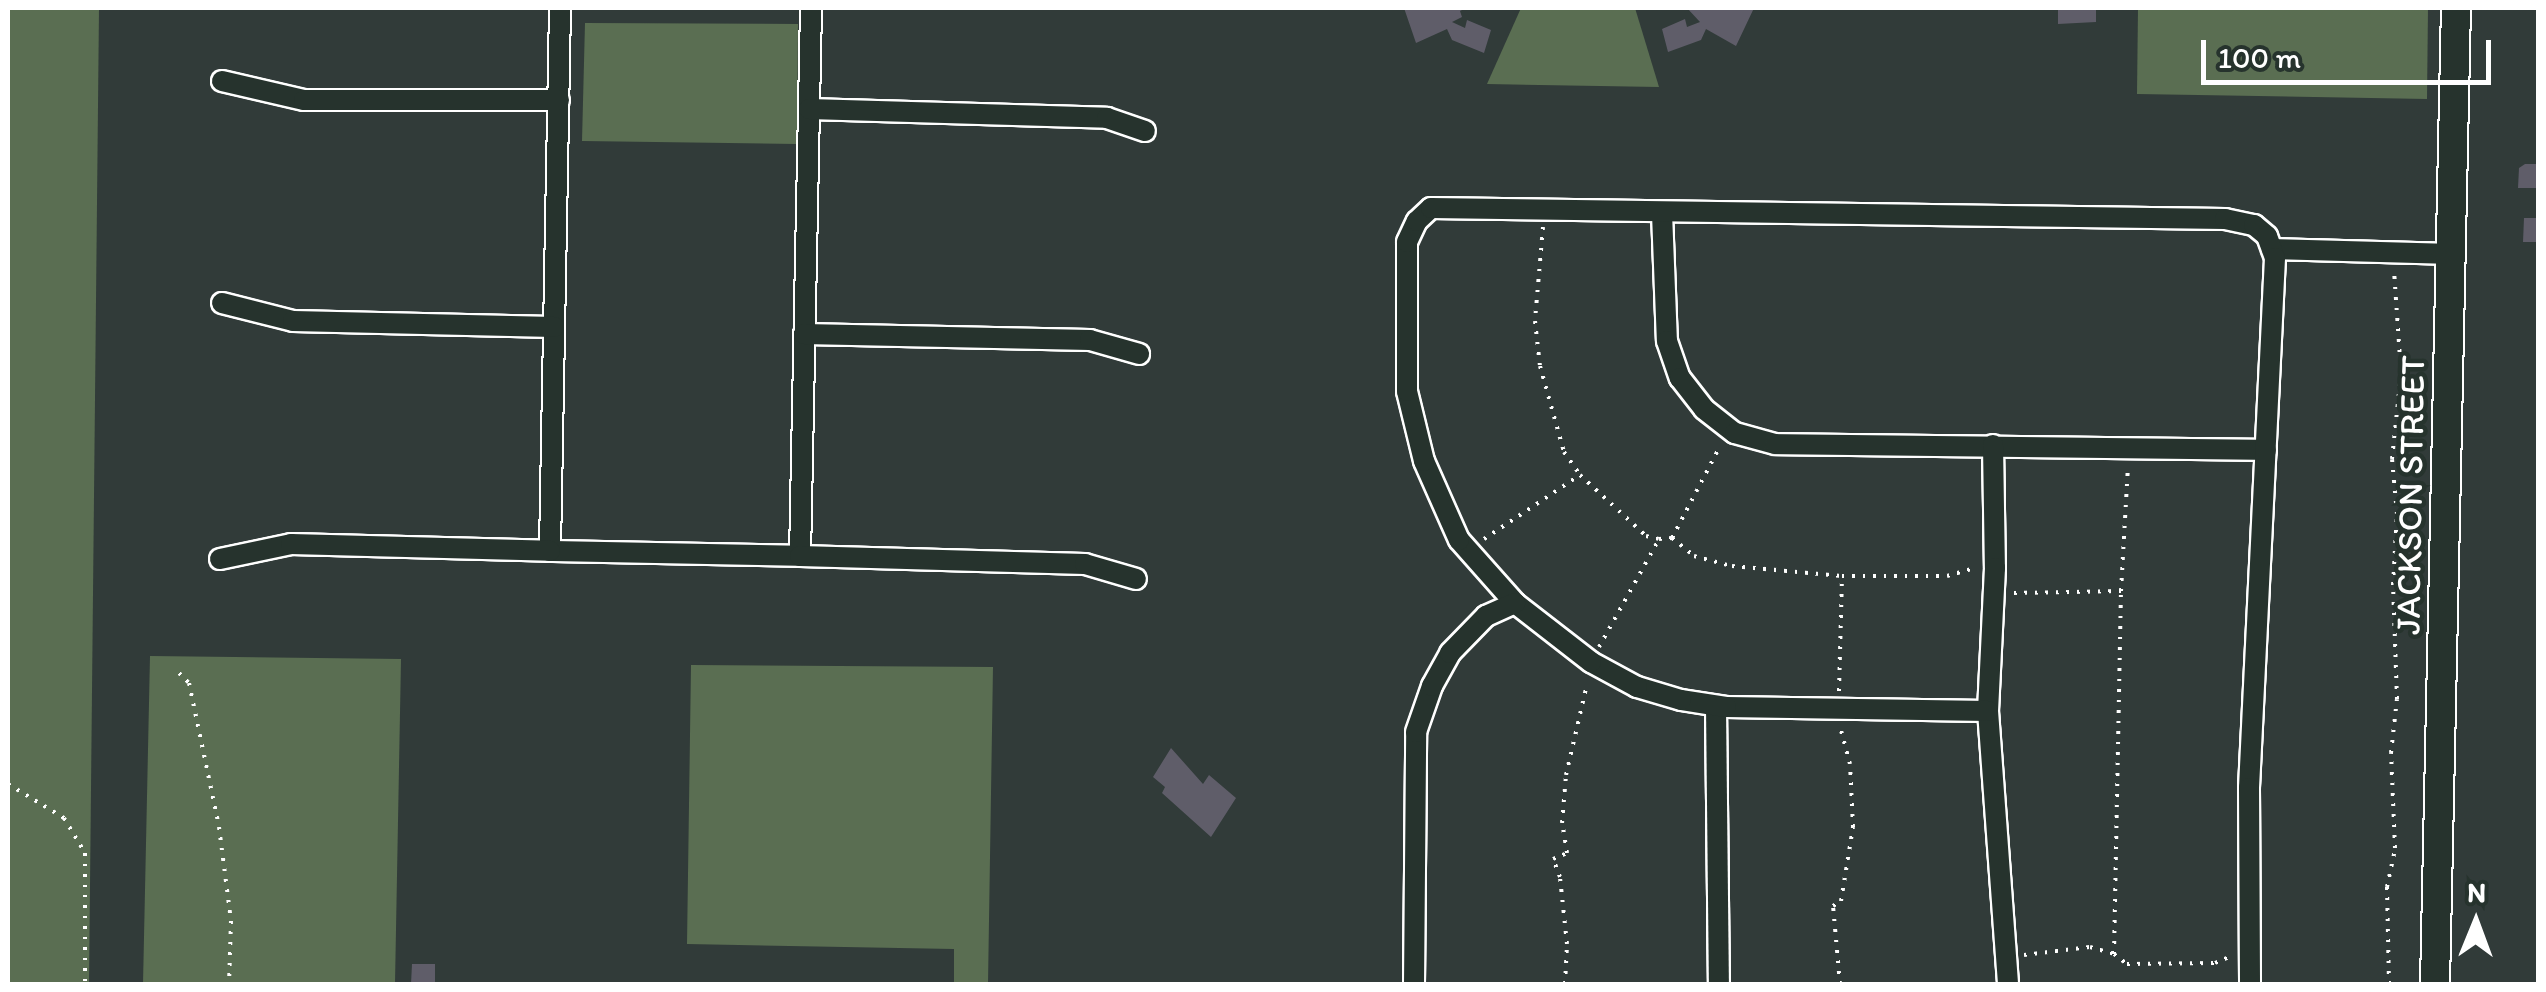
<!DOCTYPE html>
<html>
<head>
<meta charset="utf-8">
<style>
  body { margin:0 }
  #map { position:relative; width:2546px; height:992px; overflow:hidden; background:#313b39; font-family:Itim,sans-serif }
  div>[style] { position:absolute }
  .green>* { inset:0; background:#5a6e52 }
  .building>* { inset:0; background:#5f5d69 }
  .path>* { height:4px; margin-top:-2px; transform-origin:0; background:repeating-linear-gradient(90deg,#fff 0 2.5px,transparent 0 10.5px) }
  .roads { filter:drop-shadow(2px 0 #fff) drop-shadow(-2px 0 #fff) drop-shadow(0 2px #fff) drop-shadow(0 -2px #fff) }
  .minor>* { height:20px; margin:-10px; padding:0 10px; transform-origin:10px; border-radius:10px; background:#26332d }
  .secondary>* { height:28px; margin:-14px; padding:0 14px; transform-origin:14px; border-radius:14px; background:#26332d }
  span { translate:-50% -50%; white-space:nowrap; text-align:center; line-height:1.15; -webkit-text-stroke:9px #26332d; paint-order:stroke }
  .street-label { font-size:35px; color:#fff }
  .frame { position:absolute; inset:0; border:10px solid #fff; pointer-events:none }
  .north { position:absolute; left:2426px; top:872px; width:100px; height:100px; -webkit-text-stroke:8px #26332d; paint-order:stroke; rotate:1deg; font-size:28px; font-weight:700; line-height:40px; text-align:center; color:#fff }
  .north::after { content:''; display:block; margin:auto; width:35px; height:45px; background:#fff; clip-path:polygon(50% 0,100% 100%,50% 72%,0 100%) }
  .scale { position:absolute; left:2201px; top:40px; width:290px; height:45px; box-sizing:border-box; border:5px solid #fff; border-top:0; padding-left:12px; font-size:30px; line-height:35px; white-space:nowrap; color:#fff; -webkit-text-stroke:8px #26332d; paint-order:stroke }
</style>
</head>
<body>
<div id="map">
  <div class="green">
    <i style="clip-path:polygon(8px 8px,99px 8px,89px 984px,8px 984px)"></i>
    <i style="clip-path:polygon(1521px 8px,1635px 8px,1659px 87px,1487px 84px)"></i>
    <i style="clip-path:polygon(2138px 8px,2428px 8px,2427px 99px,2137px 94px)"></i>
    <i style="clip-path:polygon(585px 23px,798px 24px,797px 144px,582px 141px)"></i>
    <i style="clip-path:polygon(150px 656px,401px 659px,395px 984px,143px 984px)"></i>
    <i style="clip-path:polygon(691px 665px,993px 667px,988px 984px,954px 984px,954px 949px,687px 944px)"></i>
  </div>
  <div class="building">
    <i style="clip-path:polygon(1404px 8px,1466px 8px,1460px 11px,1462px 17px,1452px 22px,1465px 28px,1467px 20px,1491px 30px,1484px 53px,1452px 40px,1447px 29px,1416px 43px)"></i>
    <i style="clip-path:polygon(1687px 8px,1754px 8px,1736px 46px,1706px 29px,1701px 40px,1668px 52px,1662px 29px,1685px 19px,1687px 27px,1700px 22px)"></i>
    <i style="clip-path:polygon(2058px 8px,2096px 8px,2096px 22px,2058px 24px)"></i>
    <i style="clip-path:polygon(2525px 164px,2538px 164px,2538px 188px,2518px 188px,2519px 168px)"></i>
    <i style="clip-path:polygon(2524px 218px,2538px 218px,2538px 242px,2523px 242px)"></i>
    <i style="clip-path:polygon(1171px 748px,1203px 784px,1209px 775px,1236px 798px,1211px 837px,1162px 793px,1165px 787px,1153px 777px)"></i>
    <i style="clip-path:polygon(412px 964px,435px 964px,435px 984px,411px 984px)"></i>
  </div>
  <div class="path">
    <i style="left:1543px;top:227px;width:94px;rotate:94.9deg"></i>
    <i style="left:1535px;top:321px;width:45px;rotate:83.7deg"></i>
    <i style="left:1540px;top:366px;width:89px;rotate:74.4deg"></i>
    <i style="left:1564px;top:452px;width:28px;rotate:55deg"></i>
    <i style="left:1580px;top:475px;width:90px;rotate:42.7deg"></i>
    <i style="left:1646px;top:536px;width:13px;rotate:13deg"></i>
    <i style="left:1672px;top:538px;width:28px;rotate:39deg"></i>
    <i style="left:1694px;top:556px;width:39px;rotate:15deg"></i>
    <i style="left:1732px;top:566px;width:110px;rotate:5.2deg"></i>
    <i style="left:1484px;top:539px;width:115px;rotate:-33.7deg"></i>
    <i style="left:2014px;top:593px;width:107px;rotate:-1.1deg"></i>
    <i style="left:2121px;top:591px;width:124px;rotate:-86.8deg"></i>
    <i style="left:1599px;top:647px;width:124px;rotate:-60.9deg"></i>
    <i style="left:1659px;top:539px;width:13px;rotate:-4deg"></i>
    <i style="left:1672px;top:538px;width:104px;rotate:-62.4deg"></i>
    <i style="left:179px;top:673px;width:14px;rotate:45deg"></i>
    <i style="left:189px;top:683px;width:147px;rotate:78.2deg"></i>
    <i style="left:219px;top:827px;width:95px;rotate:82.7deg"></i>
    <i style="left:231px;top:921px;width:63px;rotate:91.8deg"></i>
    <i style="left:1839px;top:691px;width:115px;rotate:-88.5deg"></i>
    <i style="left:1842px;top:576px;width:105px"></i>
    <i style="left:1947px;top:576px;width:29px;rotate:-16deg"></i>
    <i style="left:8px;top:784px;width:66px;rotate:31.3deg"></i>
    <i style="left:64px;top:818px;width:41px;rotate:59deg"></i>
    <i style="left:85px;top:853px;width:131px;rotate:90deg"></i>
    <i style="left:2114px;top:954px;width:16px;rotate:38deg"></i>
    <i style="left:2127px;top:964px;width:88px;rotate:-0.7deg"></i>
    <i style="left:2215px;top:963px;width:15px;rotate:-23deg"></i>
    <i style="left:2024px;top:955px;width:66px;rotate:-6.9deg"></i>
    <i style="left:2090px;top:947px;width:25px;rotate:16deg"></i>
    <i style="left:2114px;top:954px;width:363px;rotate:-88.9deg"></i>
    <i style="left:1565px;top:984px;width:40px;rotate:-87.1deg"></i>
    <i style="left:1567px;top:944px;width:67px;rotate:-96deg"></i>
    <i style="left:1560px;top:877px;width:19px;rotate:-111deg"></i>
    <i style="left:1553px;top:859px;width:15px;rotate:-23deg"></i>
    <i style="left:1567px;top:853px;width:30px;rotate:-99deg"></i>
    <i style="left:1562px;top:823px;width:48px;rotate:-85.2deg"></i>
    <i style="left:1566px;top:775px;width:93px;rotate:-77deg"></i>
    <i style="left:1840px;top:984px;width:78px;rotate:-95.1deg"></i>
    <i style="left:1833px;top:906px;width:9px;rotate:-32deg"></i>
    <i style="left:1841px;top:901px;width:75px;rotate:-80.8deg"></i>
    <i style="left:1853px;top:827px;width:63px;rotate:-92.7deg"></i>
    <i style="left:1850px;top:764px;width:39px;rotate:-105deg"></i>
    <i style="left:2389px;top:984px;width:97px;rotate:-91.2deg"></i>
    <i style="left:2387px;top:887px;width:40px;rotate:-78deg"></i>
    <i style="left:2395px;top:848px;width:95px;rotate:-92.4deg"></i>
    <i style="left:2391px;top:753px;width:54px;rotate:-83.7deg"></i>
    <i style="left:2397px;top:699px;width:114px;rotate:-92deg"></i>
    <i style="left:2393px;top:585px;width:71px;rotate:-86.8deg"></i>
    <i style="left:2397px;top:514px;width:55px;rotate:-95.2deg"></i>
    <i style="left:2392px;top:459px;width:86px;rotate:-84deg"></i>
    <i style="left:2401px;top:373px;width:102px;rotate:-93.9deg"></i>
  </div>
  <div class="roads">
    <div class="minor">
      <i style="left:560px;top:8px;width:543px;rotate:91.06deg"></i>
      <i style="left:550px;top:551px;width:250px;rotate:1.1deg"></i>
      <i style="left:800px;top:556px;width:548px;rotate:-88.85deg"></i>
      <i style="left:222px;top:81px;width:84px;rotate:13deg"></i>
      <i style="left:304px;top:100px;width:255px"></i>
      <i style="left:809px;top:109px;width:298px;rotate:1.7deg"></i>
      <i style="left:1107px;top:118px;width:40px;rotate:18.9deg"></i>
      <i style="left:1662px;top:213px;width:128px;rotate:87.8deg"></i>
      <i style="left:1667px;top:341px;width:39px;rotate:71deg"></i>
      <i style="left:1680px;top:378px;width:39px;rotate:52deg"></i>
      <i style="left:1704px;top:409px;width:39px;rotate:38deg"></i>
      <i style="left:1735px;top:433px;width:41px;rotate:15.4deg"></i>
      <i style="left:1775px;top:444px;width:491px;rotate:0.7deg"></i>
      <i style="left:2272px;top:249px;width:180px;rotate:1.6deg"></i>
      <i style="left:222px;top:303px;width:73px;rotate:14.2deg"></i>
      <i style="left:293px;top:321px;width:261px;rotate:1.3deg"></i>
      <i style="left:804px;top:334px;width:286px;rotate:1.2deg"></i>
      <i style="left:1090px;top:340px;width:51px;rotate:15.9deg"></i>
      <i style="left:1993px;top:445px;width:123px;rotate:89.1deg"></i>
      <i style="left:1995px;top:568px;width:143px;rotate:92.8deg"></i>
      <i style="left:1988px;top:711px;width:274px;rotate:85.8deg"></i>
      <i style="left:800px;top:556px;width:285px;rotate:1.6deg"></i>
      <i style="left:1085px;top:564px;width:53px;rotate:16.4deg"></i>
      <i style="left:220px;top:559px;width:73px;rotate:-11.9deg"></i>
      <i style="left:291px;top:544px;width:259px;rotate:1.5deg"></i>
      <i style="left:1716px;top:706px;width:278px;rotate:89.4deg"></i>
      <i style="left:1988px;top:711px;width:262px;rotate:-179.1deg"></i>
      <i style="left:1726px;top:707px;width:46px;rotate:-171.2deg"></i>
      <i style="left:1681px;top:700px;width:46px;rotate:-163.5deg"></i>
      <i style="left:1637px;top:687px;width:52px;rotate:-151.5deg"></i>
      <i style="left:1591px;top:662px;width:96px;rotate:-142.2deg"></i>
      <i style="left:1515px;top:603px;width:84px;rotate:-131.6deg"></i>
      <i style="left:1459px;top:540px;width:86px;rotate:-113.9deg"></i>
      <i style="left:1424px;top:461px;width:72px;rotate:-103.7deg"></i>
      <i style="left:1407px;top:391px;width:149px;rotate:-90deg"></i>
      <i style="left:1407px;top:242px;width:23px;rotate:-65deg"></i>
      <i style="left:1417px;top:221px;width:19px;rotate:-43deg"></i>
      <i style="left:1431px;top:208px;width:794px;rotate:0.79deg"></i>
      <i style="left:2225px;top:219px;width:30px;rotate:12deg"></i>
      <i style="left:2254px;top:225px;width:17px;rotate:40deg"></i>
      <i style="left:2267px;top:236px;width:23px;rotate:70deg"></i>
      <i style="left:2275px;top:258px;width:531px;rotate:92.81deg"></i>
      <i style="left:2249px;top:788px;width:196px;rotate:89.7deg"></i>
      <i style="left:1414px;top:984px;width:252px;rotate:-89.5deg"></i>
      <i style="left:1416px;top:732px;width:49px;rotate:-70.8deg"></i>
      <i style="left:1432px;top:686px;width:38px;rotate:-61deg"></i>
      <i style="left:1450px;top:653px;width:52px;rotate:-45.8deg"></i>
      <i style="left:1486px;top:616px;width:32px;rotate:-24deg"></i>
    </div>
    <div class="secondary">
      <i style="left:2435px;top:984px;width:976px;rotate:-88.77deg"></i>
    </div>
  </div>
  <div class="street-label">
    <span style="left:2410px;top:495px;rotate:-89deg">JACKSON STREET</span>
  </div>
  <div class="frame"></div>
  <div class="north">N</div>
  <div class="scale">100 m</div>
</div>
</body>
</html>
